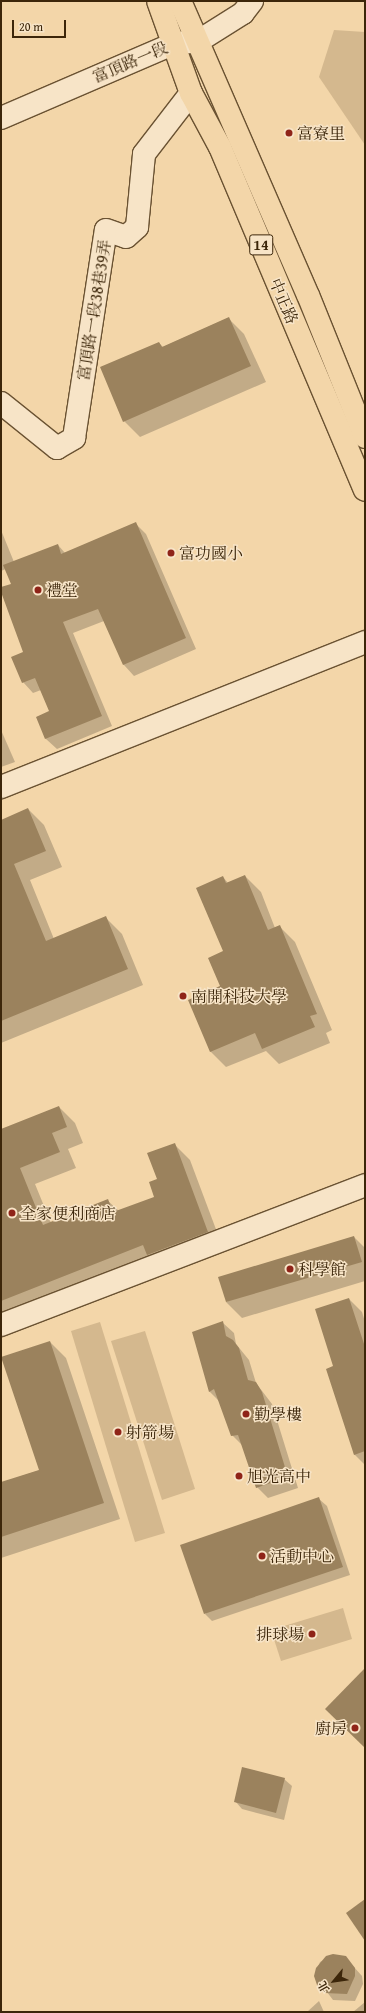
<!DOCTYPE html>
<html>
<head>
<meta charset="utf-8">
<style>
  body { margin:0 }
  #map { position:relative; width:366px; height:2013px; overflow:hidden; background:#f3d6a9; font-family:"Gentium Book Plus","Noto Serif TC",serif }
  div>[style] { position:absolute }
  .green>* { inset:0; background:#d4b88e }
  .shadow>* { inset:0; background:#0003 }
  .building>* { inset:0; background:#9b825d }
  .roads { filter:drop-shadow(1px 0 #6a5232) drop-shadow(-1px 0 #6a5232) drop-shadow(0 1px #6a5232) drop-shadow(0 -1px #6a5232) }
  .minor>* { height:22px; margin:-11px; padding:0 11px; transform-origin:11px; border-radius:11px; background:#f7e4c7 }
  .major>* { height:22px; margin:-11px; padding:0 11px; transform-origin:11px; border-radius:11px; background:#f3d6a9 }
  .dots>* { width:11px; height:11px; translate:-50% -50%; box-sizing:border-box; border:2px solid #f7e4c7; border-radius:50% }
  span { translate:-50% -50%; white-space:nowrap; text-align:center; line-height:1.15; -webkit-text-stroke:3px #f7e4c7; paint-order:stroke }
  .shield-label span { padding:1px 3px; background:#f7e4c7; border:1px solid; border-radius:3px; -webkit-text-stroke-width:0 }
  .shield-label { font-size:15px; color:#3c260a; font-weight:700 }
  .street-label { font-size:16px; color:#3c260a }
  .poi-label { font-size:16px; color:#3c260a }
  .left { translate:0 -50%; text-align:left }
  .right { translate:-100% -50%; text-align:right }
  .frame { position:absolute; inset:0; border:2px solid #3c260a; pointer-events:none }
  .north { position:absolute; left:314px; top:1961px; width:40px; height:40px; -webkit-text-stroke:3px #f7e4c7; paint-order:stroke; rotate:241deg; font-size:11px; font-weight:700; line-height:16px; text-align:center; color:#3c260a }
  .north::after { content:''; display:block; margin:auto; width:14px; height:18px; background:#3c260a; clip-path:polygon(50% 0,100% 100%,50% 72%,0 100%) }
  .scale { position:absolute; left:12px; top:20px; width:54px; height:18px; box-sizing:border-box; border:2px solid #3c260a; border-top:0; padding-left:5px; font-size:12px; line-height:14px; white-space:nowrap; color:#3c260a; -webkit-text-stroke:3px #f7e4c7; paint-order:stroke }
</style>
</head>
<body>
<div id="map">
  <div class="green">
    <i style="clip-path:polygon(334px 30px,365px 32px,365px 145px,319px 77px)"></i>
    <i style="clip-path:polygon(100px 1322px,165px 1533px,135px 1542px,71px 1331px)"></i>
    <i style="clip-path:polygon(145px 1331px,195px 1489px,162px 1500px,111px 1341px)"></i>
    <i style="clip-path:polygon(343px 1608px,352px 1639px,281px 1661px,271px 1630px)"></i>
  </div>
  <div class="shadow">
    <i style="clip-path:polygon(228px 318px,244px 334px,266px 382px,140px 437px,124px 421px,159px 343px,163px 347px)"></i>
    <i style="clip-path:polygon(135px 523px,146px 534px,196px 649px,134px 676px,124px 665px,104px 621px,73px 633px,112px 726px,57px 749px,46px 739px,37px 717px,50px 712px,41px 690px,33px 693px,23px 682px,25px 653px,1px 590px,12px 584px,6px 569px,1px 571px,1px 530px,14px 562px,58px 545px,65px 553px)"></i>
    <i style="clip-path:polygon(1px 730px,15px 762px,1px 767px)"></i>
    <i style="clip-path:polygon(28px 809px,44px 825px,62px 867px,30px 880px,54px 939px,106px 918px,122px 934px,143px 985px,1px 1043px,1px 821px)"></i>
    <i style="clip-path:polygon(245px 876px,261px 892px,275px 928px,279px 926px,295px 942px,332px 1030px,326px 1033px,330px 1043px,279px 1064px,266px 1051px,226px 1067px,210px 1051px,225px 952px,223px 877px,228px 883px)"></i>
    <i style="clip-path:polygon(59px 1107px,75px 1123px,83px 1143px,68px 1149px,76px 1168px,35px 1184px,51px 1223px,108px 1201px,119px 1211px,156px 1197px,158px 1179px,174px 1144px,190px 1160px,223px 1248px,1px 1323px,1px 1130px)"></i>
    <i style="clip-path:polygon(354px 1237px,365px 1248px,365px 1281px,242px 1318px,226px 1302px)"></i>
    <i style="clip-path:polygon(349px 1299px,362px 1312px,365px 1322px,365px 1465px,354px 1454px,335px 1367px)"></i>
    <i style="clip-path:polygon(223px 1323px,234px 1333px,236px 1344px,249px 1360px,256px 1383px,272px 1404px,298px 1488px,268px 1498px,257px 1487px,243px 1446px,232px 1435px,220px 1402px,209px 1391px)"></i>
    <i style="clip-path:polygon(50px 1342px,66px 1358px,120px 1519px,1px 1558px,1px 1483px,40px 1470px)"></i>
    <i style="clip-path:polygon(319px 1499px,327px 1506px,350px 1575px,212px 1621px,205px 1614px)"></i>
    <i style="clip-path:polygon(284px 1779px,292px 1786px,284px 1820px,242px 1809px,235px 1801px)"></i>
    <i style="clip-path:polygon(333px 1955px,345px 1957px,362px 1976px,363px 1984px,355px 2001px,333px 2000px,315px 1976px,320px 1962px)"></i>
    <i style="clip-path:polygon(319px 2001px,324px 2012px,307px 2012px)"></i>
    <i style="clip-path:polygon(365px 2002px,365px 2012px,353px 2012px)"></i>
  </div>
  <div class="building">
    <i style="clip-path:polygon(229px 317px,251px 366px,123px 422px,100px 367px,159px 342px,162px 347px)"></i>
    <i style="clip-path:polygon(136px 522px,186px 638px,123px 665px,98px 609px,63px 622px,102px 716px,45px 739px,36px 717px,49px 711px,35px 678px,22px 683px,11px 657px,23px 652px,1px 592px,1px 587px,11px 584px,3px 565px,58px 544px,61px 554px)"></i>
    <i style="clip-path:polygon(28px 808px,46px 851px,14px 864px,46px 941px,106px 916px,128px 969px,1px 1021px,1px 820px)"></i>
    <i style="clip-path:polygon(245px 875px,268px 930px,280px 925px,317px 1014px,310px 1016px,315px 1027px,262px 1049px,255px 1033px,210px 1052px,188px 1000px,220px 986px,208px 958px,223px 951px,196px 888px,223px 876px,226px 883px)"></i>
    <i style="clip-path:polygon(59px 1106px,67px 1127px,52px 1133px,60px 1152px,20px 1168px,43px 1225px,108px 1199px,113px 1212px,154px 1197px,149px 1182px,157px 1179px,147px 1153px,175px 1143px,208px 1232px,147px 1255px,143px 1245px,1px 1301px,1px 1129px)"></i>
    <i style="clip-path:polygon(354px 1236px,362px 1262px,226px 1302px,218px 1277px)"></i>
    <i style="clip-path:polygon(349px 1298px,365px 1347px,365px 1451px,354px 1455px,326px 1369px,333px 1366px,315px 1309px)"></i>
    <i style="clip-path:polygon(223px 1321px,226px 1336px,233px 1340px,239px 1348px,248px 1380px,256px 1382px,262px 1392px,288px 1477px,256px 1488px,238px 1435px,231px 1436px,214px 1389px,209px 1392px,192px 1332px)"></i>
    <i style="clip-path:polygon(50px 1341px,104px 1503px,1px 1537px,1px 1482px,39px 1470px,1px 1357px)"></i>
    <i style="clip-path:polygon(319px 1497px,343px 1567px,204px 1614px,180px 1545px)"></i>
    <i style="clip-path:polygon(365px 1668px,365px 1748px,325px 1709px)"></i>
    <i style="clip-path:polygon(242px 1767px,285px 1778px,276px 1813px,234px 1802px)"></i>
    <i style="clip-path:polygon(365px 1899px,365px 1941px,346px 1913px)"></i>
    <i style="clip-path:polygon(333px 1954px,346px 1956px,355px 1968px,355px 1976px,347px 1994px,325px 1993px,317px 1985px,314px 1976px,316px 1968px,326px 1956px)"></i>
  </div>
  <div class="roads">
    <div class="minor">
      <i style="left:1px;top:118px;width:189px;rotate:-23.3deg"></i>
      <i style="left:175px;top:43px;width:22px;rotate:-3deg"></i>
      <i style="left:197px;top:42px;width:54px;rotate:-32.2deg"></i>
      <i style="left:243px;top:13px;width:15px;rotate:-53deg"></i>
      <i style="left:1px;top:403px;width:72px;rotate:38.8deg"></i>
      <i style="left:57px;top:448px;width:20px;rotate:-30deg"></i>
      <i style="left:74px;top:438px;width:210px;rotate:-81.3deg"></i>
      <i style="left:106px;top:230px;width:21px;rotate:19deg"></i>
      <i style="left:126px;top:237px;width:15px;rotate:-42deg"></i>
      <i style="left:137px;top:227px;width:73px;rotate:-84.5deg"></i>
      <i style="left:144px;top:154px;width:77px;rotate:-52.4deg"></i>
      <i style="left:1px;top:787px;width:392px;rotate:-21.7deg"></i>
      <i style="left:1px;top:1325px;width:390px;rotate:-21deg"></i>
    </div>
    <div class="major">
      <i style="left:158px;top:1px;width:98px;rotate:70.3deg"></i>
      <i style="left:191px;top:93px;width:61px;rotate:61.8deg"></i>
      <i style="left:220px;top:147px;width:372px;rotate:67.1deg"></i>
      <i style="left:180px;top:1px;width:321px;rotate:66.5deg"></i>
      <i style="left:308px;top:295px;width:153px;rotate:68.1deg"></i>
    </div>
  </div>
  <div class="dots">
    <i style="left:289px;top:133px;background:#8f2418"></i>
    <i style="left:171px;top:553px;background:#8f2418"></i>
    <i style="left:38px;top:590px;background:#8f2418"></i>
    <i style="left:183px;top:996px;background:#8f2418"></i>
    <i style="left:12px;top:1213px;background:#8f2418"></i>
    <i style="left:290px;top:1269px;background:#8f2418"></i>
    <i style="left:246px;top:1414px;background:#8f2418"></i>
    <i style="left:118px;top:1432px;background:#8f2418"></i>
    <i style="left:239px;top:1476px;background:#8f2418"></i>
    <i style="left:262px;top:1556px;background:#8f2418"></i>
    <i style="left:312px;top:1634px;background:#8f2418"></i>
    <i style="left:355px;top:1728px;background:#8f2418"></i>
  </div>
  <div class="shield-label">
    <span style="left:261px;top:245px">14</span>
  </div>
  <div class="street-label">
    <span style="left:130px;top:62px;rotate:-23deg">富頂路一段</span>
    <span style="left:284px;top:301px;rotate:67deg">中正路</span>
    <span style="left:94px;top:310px;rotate:-81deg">富頂路一段38巷39弄</span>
  </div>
  <div class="poi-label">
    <span class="left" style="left:297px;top:133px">富寮里</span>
    <span class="left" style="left:179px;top:553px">富功國小</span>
    <span class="left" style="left:46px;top:590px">禮堂</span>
    <span class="left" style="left:191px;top:996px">南開科技大學</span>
    <span class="left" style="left:20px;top:1213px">全家便利商店</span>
    <span class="left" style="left:298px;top:1269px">科學館</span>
    <span class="left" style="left:254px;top:1414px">勤學樓</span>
    <span class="left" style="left:126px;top:1432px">射箭場</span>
    <span class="left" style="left:247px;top:1476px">旭光高中</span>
    <span class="left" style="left:270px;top:1556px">活動中心</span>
    <span class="right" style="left:304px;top:1634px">排球場</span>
    <span class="right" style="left:347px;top:1728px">廚房</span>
  </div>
  <div class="frame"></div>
  <div class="north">北</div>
  <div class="scale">20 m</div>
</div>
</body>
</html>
